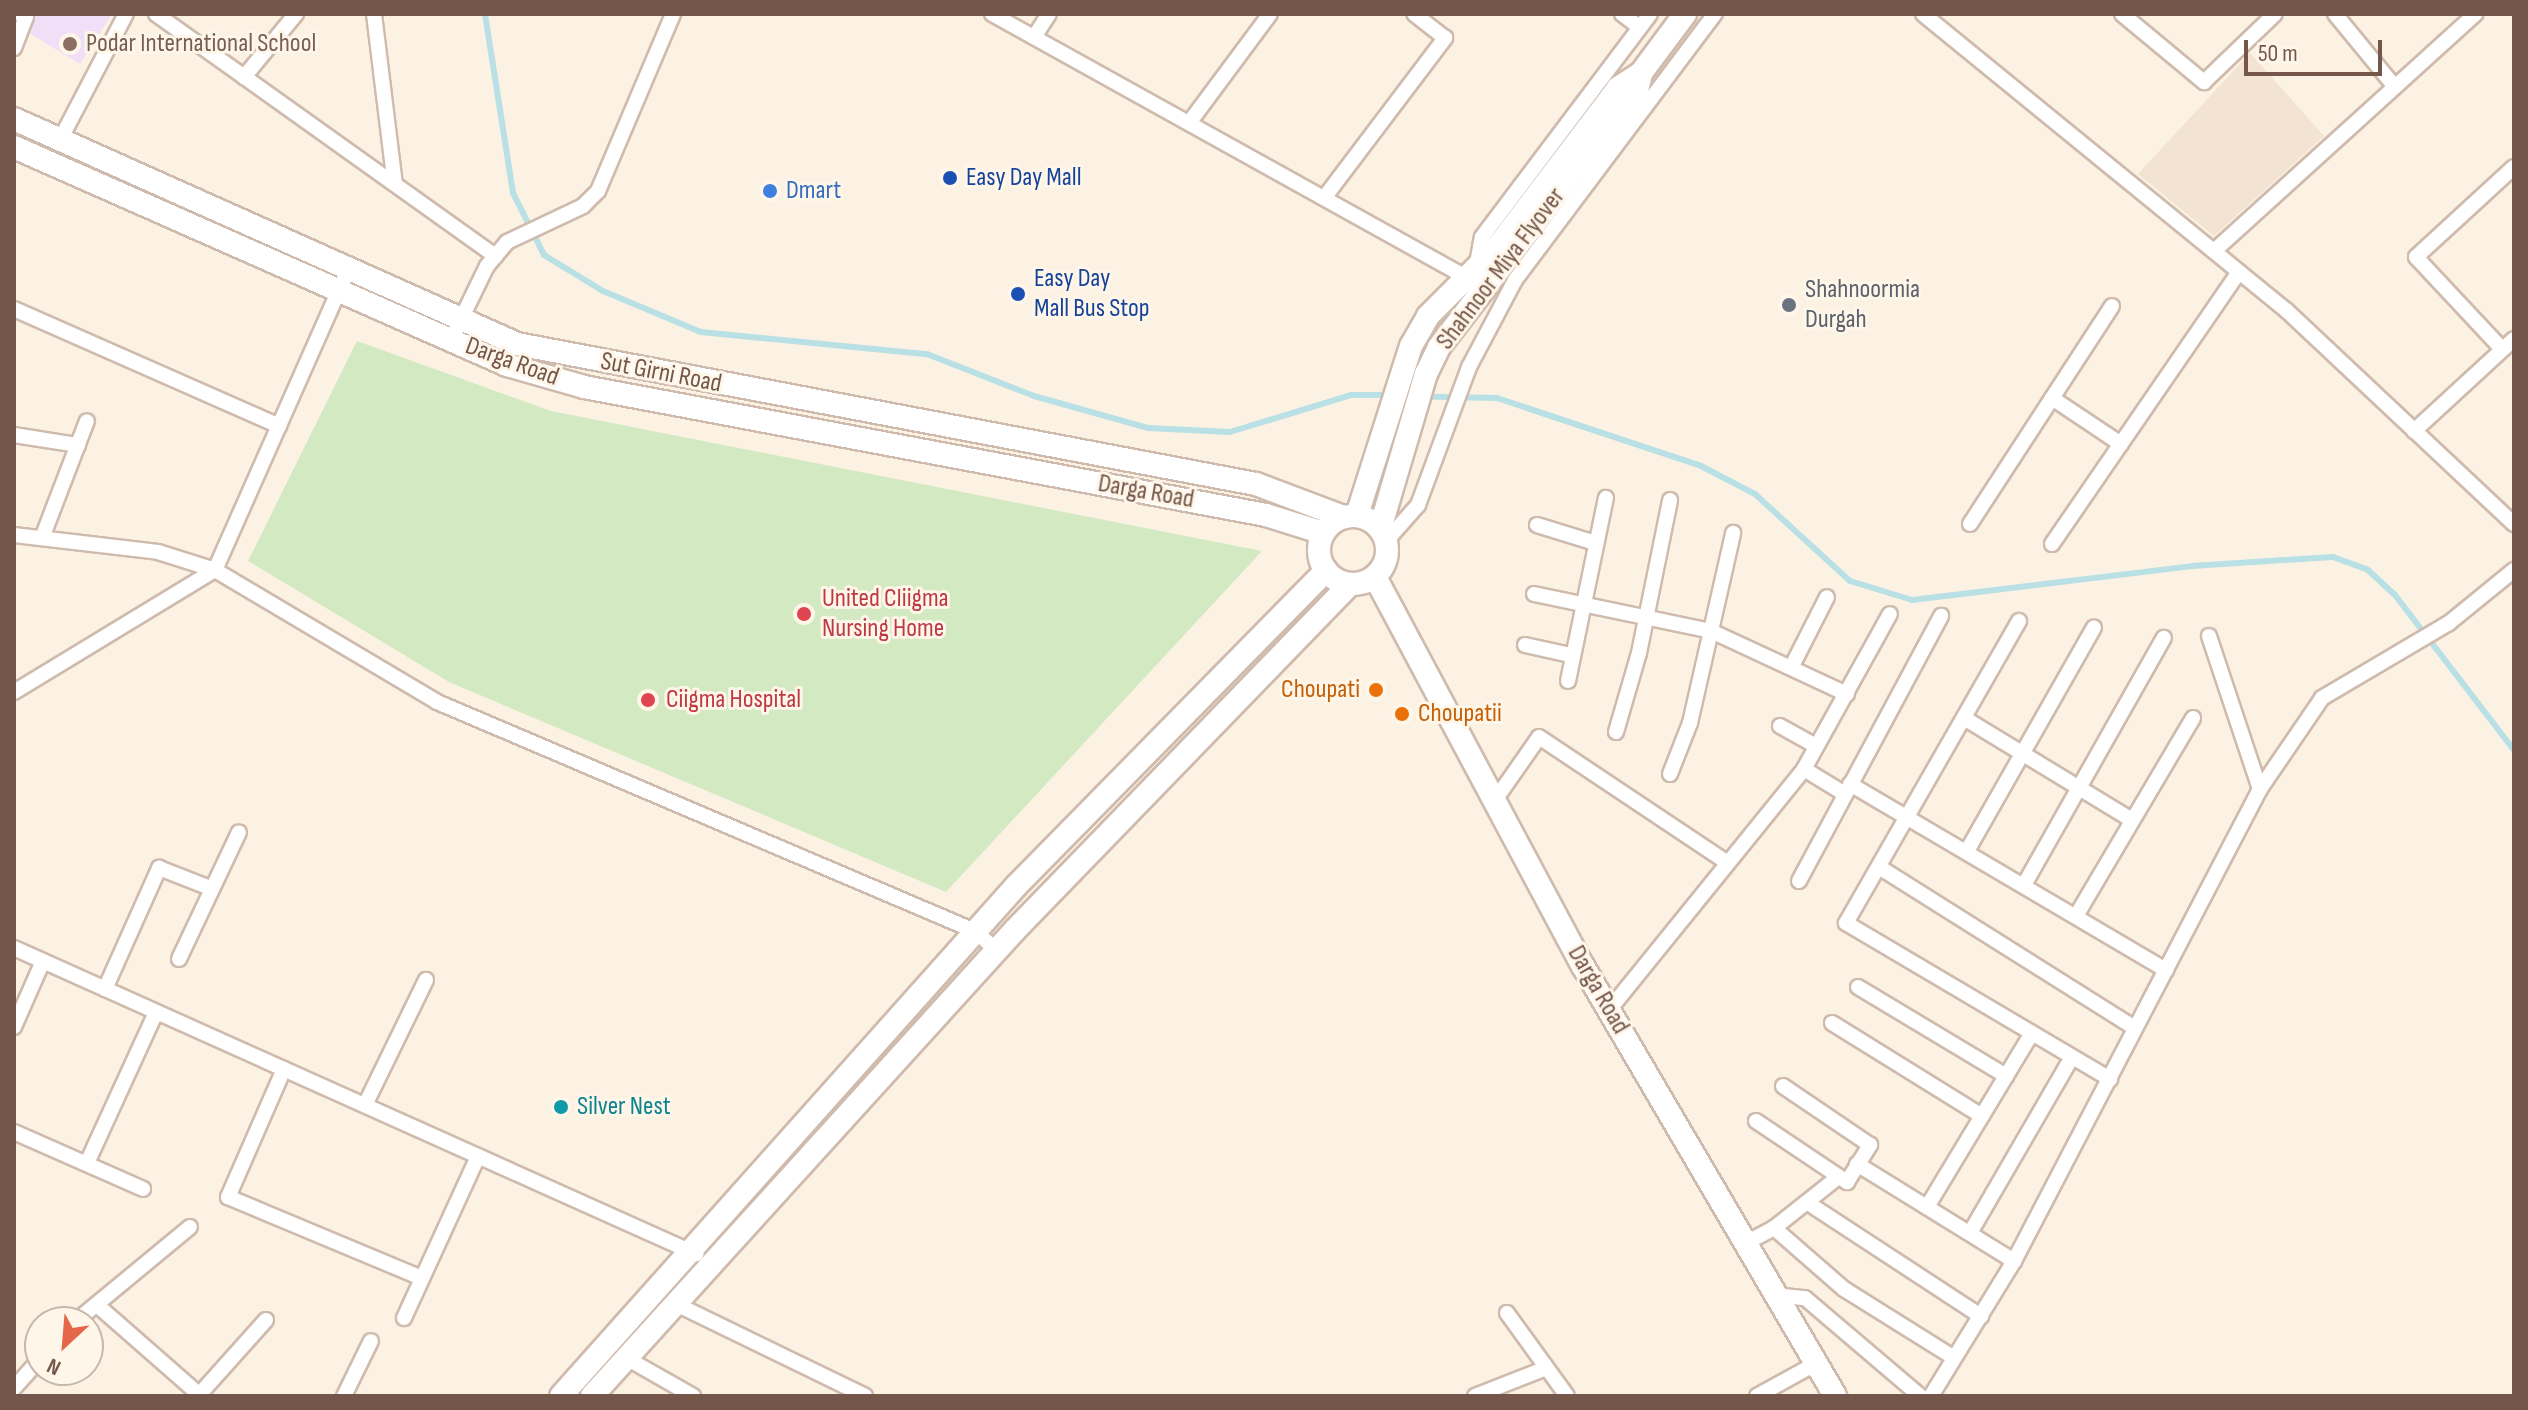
<!DOCTYPE html>
<html>
<head>
<meta charset="utf-8">
<style>
  body { margin:0 }
  #map { position:relative; width:2528px; height:1410px; overflow:hidden; background:#fcf2e3; font-family:"Sofia Sans Condensed",sans-serif }
  div>[style] { position:absolute }
  .residential>* { inset:0; background:#f3e3d2 }
  .education>* { inset:0; background:#efe0f8 }
  .green>* { inset:0; background:#d3e9c2 }
  .stream>* { height:6px; margin:-3px; padding:0 3px; transform-origin:3px; border-radius:3px; background:#b8e0e5 }
  .roads { filter:drop-shadow(2px 0 #cfbbad) drop-shadow(-2px 0 #cfbbad) drop-shadow(0 2px #cfbbad) drop-shadow(0 -2px #cfbbad) }
  .street>* { height:14px; margin:-7px; padding:0 7px; transform-origin:7px; border-radius:7px; background:#fff }
  .secondary>* { height:22px; margin:-11px; padding:0 11px; transform-origin:11px; border-radius:11px; background:#fff }
  .secondary>.ring { margin:-11px; padding:0; box-sizing:content-box; background:none; border:22px solid #fff; border-radius:50% }
  .dots>* { width:22px; height:22px; translate:-50% -50%; box-sizing:border-box; border:4px solid #fff6ea; border-radius:50% }
  span { translate:-50% -50%; white-space:nowrap; text-align:center; line-height:1.15; -webkit-text-stroke:6px #fff6ea; paint-order:stroke }
  .education-label { font-size:26px; color:#785e54 }
  .left { translate:0 -50%; text-align:left }
  .transit-label { font-size:26px; color:#164399 }
  .shop-label { font-size:26px; color:#366cbe }
  .street-label { font-size:26px; color:#74574a }
  .worship-label { font-size:26px; color:#5b616d }
  .health-label { font-size:26px; color:#be3a42 }
  .food-label { font-size:26px; color:#c56008 }
  .right { translate:-100% -50%; text-align:right }
  .culture-label { font-size:26px; color:#0d838f }
  .frame { position:absolute; inset:0; border:16px solid #74574a; pointer-events:none }
  .north { position:absolute; left:24px; top:1306px; width:80px; height:80px; box-sizing:border-box; background:#fff6ea; border:2px solid #c7b6aa; border-radius:50%; rotate:206deg; font-size:22px; font-weight:700; line-height:32px; text-align:center; color:#74574a }
  .north::after { content:''; display:block; margin:auto; width:28px; height:36px; background:#e56749; clip-path:polygon(50% 0,100% 100%,50% 72%,0 100%) }
  .scale { position:absolute; left:2244px; top:40px; width:138px; height:36px; box-sizing:border-box; border:4px solid #74574a; border-top:0; padding-left:10px; font-size:24px; line-height:28px; white-space:nowrap; color:#74574a; -webkit-text-stroke:6px #fff6ea; paint-order:stroke }
</style>
</head>
<body>
<div id="map">
  <div class="residential">
    <i style="clip-path:polygon(2250px 53px,2324px 136px,2214px 236px,2138px 174px)"></i>
  </div>
  <div class="education">
    <i style="clip-path:polygon(14px 14px,112px 14px,80px 64px,14px 24px)"></i>
  </div>
  <div class="green">
    <i style="clip-path:polygon(357px 341px,551px 411px,1262px 551px,946px 892px,449px 682px,248px 561px)"></i>
  </div>
  <div class="stream">
    <i style="left:485px;top:14px;width:181px;rotate:81.1deg"></i>
    <i style="left:513px;top:193px;width:69px;rotate:63.4deg"></i>
    <i style="left:544px;top:255px;width:69px;rotate:31.4deg"></i>
    <i style="left:603px;top:291px;width:106px;rotate:22.7deg"></i>
    <i style="left:701px;top:332px;width:227px;rotate:5.6deg"></i>
    <i style="left:927px;top:354px;width:115px;rotate:21.4deg"></i>
    <i style="left:1034px;top:396px;width:118px;rotate:15.7deg"></i>
    <i style="left:1148px;top:428px;width:82px;rotate:2.8deg"></i>
    <i style="left:1230px;top:432px;width:127px;rotate:-17deg"></i>
    <i style="left:1351px;top:395px;width:37px"></i>
    <i style="left:1399px;top:396px;width:98px;rotate:1.2deg"></i>
    <i style="left:1497px;top:398px;width:215px;rotate:18.4deg"></i>
    <i style="left:1701px;top:466px;width:61px;rotate:27.4deg"></i>
    <i style="left:1755px;top:494px;width:129px;rotate:42.5deg"></i>
    <i style="left:1850px;top:581px;width:65px;rotate:17deg"></i>
    <i style="left:1912px;top:600px;width:282px;rotate:-6.9deg"></i>
    <i style="left:2192px;top:566px;width:141px;rotate:-3.7deg"></i>
    <i style="left:2333px;top:557px;width:37px;rotate:20deg"></i>
    <i style="left:2368px;top:570px;width:37px;rotate:43deg"></i>
    <i style="left:2395px;top:595px;width:195px;rotate:52.5deg"></i>
  </div>
  <div class="roads">
    <div class="street">
      <i style="left:156px;top:14px;width:417px;rotate:35.5deg"></i>
      <i style="left:374px;top:14px;width:171px;rotate:83deg"></i>
      <i style="left:992px;top:14px;width:540px;rotate:29.03deg"></i>
      <i style="left:1622px;top:14px;width:21px;rotate:37deg"></i>
      <i style="left:1923px;top:14px;width:470px;rotate:39.2deg"></i>
      <i style="left:2287px;top:311px;width:311px;rotate:43.2deg"></i>
      <i style="left:2122px;top:14px;width:107px;rotate:39.7deg"></i>
      <i style="left:2204px;top:82px;width:98px;rotate:-43.8deg"></i>
      <i style="left:2335px;top:14px;width:94px;rotate:50.6deg"></i>
      <i style="left:1034px;top:37px;width:27px;rotate:-57deg"></i>
      <i style="left:14px;top:48px;width:33px;rotate:-69deg"></i>
      <i style="left:26px;top:17px;width:7px;rotate:-153deg"></i>
      <i style="left:244px;top:77px;width:82px;rotate:-50.5deg"></i>
      <i style="left:1189px;top:123px;width:136px;rotate:-53.4deg"></i>
      <i style="left:60px;top:140px;width:142px;rotate:-62.4deg"></i>
      <i style="left:1324px;top:198px;width:201px;rotate:-52.9deg"></i>
      <i style="left:1445px;top:38px;width:39px;rotate:-142deg"></i>
      <i style="left:2214px;top:251px;width:353px;rotate:-42.2deg"></i>
      <i style="left:1477px;top:264px;width:27px;rotate:-80deg"></i>
      <i style="left:1482px;top:237px;width:279px;rotate:-53deg"></i>
      <i style="left:14px;top:309px;width:290px;rotate:23.8deg"></i>
      <i style="left:451px;top:340px;width:82px;rotate:-64.1deg"></i>
      <i style="left:487px;top:266px;width:31px;rotate:-50deg"></i>
      <i style="left:507px;top:242px;width:84px;rotate:-25.3deg"></i>
      <i style="left:583px;top:206px;width:21px;rotate:-45deg"></i>
      <i style="left:598px;top:191px;width:192px;rotate:-67deg"></i>
      <i style="left:2502px;top:349px;width:126px;rotate:-133.1deg"></i>
      <i style="left:2416px;top:257px;width:133px;rotate:-42.6deg"></i>
      <i style="left:2052px;top:398px;width:83px;rotate:33.7deg"></i>
      <i style="left:2414px;top:431px;width:136px;rotate:-42.6deg"></i>
      <i style="left:14px;top:435px;width:65px;rotate:8.9deg"></i>
      <i style="left:1970px;top:524px;width:260px;rotate:-56.9deg"></i>
      <i style="left:1537px;top:525px;width:61px;rotate:17.2deg"></i>
      <i style="left:14px;top:535px;width:145px;rotate:6.7deg"></i>
      <i style="left:158px;top:552px;width:60px;rotate:17.5deg"></i>
      <i style="left:215px;top:570px;width:258px;rotate:30.7deg"></i>
      <i style="left:437px;top:702px;width:585px;rotate:23.06deg"></i>
      <i style="left:975px;top:931px;width:28px;rotate:42deg"></i>
      <i style="left:42px;top:538px;width:125px;rotate:-69deg"></i>
      <i style="left:1387px;top:540px;width:47px;rotate:-48.5deg"></i>
      <i style="left:1418px;top:505px;width:147px;rotate:-69.7deg"></i>
      <i style="left:1469px;top:367px;width:98px;rotate:-62.1deg"></i>
      <i style="left:1515px;top:280px;width:333px;rotate:-53.1deg"></i>
      <i style="left:2052px;top:544px;width:330px;rotate:-55.5deg"></i>
      <i style="left:1534px;top:594px;width:181px;rotate:11.8deg"></i>
      <i style="left:1711px;top:631px;width:150px;rotate:24.9deg"></i>
      <i style="left:2019px;top:621px;width:348px;rotate:119.8deg"></i>
      <i style="left:1846px;top:923px;width:307px;rotate:30.6deg"></i>
      <i style="left:2209px;top:636px;width:161px;rotate:71.6deg"></i>
      <i style="left:1525px;top:645px;width:46px;rotate:12.5deg"></i>
      <i style="left:1792px;top:666px;width:77px;rotate:-63.1deg"></i>
      <i style="left:1568px;top:681px;width:187px;rotate:-78.3deg"></i>
      <i style="left:14px;top:692px;width:235px;rotate:-31.3deg"></i>
      <i style="left:215px;top:570px;width:330px;rotate:-66.1deg"></i>
      <i style="left:1964px;top:718px;width:197px;rotate:31.3deg"></i>
      <i style="left:1780px;top:726px;width:41px;rotate:29.1deg"></i>
      <i style="left:1616px;top:732px;width:82px;rotate:-73.8deg"></i>
      <i style="left:1639px;top:653px;width:156px;rotate:-78.5deg"></i>
      <i style="left:1670px;top:774px;width:55px;rotate:-68.6deg"></i>
      <i style="left:1690px;top:723px;width:195px;rotate:-77.2deg"></i>
      <i style="left:1850px;top:784px;width:367px;rotate:30.5deg"></i>
      <i style="left:1845px;top:794px;width:48px;rotate:-148.6deg"></i>
      <i style="left:1804px;top:769px;width:177px;rotate:-61deg"></i>
      <i style="left:1493px;top:803px;width:80px;rotate:-55.1deg"></i>
      <i style="left:1539px;top:737px;width:227px;rotate:33.7deg"></i>
      <i style="left:1967px;top:851px;width:257px;rotate:-60.4deg"></i>
      <i style="left:1879px;top:867px;width:302px;rotate:32.2deg"></i>
      <i style="left:1799px;top:881px;width:301px;rotate:-61.8deg"></i>
      <i style="left:2024px;top:885px;width:284px;rotate:-60.5deg"></i>
      <i style="left:2076px;top:916px;width:230px;rotate:-59.4deg"></i>
      <i style="left:14px;top:948px;width:748px;rotate:24.16deg"></i>
      <i style="left:179px;top:959px;width:140px;rotate:-64.7deg"></i>
      <i style="left:1858px;top:987px;width:173px;rotate:31deg"></i>
      <i style="left:105px;top:989px;width:133px;rotate:-65.9deg"></i>
      <i style="left:159px;top:868px;width:55px;rotate:21.4deg"></i>
      <i style="left:1609px;top:1010px;width:310px;rotate:-51deg"></i>
      <i style="left:1832px;top:1023px;width:176px;rotate:31.8deg"></i>
      <i style="left:14px;top:1027px;width:72px;rotate:-66.3deg"></i>
      <i style="left:284px;top:1069px;width:140px;rotate:113.6deg"></i>
      <i style="left:228px;top:1197px;width:210px;rotate:22.7deg"></i>
      <i style="left:366px;top:1103px;width:137px;rotate:-64deg"></i>
      <i style="left:1756px;top:1121px;width:110px;rotate:33.8deg"></i>
      <i style="left:1847px;top:1182px;width:44px;rotate:-58.1deg"></i>
      <i style="left:1870px;top:1145px;width:105px;rotate:-145.9deg"></i>
      <i style="left:14px;top:1132px;width:141px;rotate:23.8deg"></i>
      <i style="left:87px;top:1163px;width:166px;rotate:-65.4deg"></i>
      <i style="left:1857px;top:1164px;width:185px;rotate:31.7deg"></i>
      <i style="left:1808px;top:1203px;width:207px;rotate:33.2deg"></i>
      <i style="left:1927px;top:1207px;width:203px;rotate:-58.9deg"></i>
      <i style="left:1774px;top:1228px;width:93px;rotate:41.1deg"></i>
      <i style="left:1844px;top:1289px;width:128px;rotate:32deg"></i>
      <i style="left:1970px;top:1233px;width:203px;rotate:-59.9deg"></i>
      <i style="left:1744px;top:1244px;width:34px;rotate:-28deg"></i>
      <i style="left:1774px;top:1228px;width:80px;rotate:-38.4deg"></i>
      <i style="left:1774px;top:1295px;width:31px;rotate:6deg"></i>
      <i style="left:1805px;top:1298px;width:151px;rotate:40.4deg"></i>
      <i style="left:97px;top:1305px;width:138px;rotate:41.2deg"></i>
      <i style="left:678px;top:1305px;width:208px;rotate:25.9deg"></i>
      <i style="left:1507px;top:1313px;width:102px;rotate:54.1deg"></i>
      <i style="left:404px;top:1318px;width:178px;rotate:-65.4deg"></i>
      <i style="left:75px;top:1322px;width:149px;rotate:-39.6deg"></i>
      <i style="left:628px;top:1359px;width:75px;rotate:29.6deg"></i>
      <i style="left:14px;top:1388px;width:39px;rotate:-48deg"></i>
      <i style="left:198px;top:1396px;width:102px;rotate:-48.2deg"></i>
      <i style="left:344px;top:1396px;width:61px;rotate:-63.9deg"></i>
      <i style="left:1475px;top:1396px;width:76px;rotate:-21.5deg"></i>
      <i style="left:1757px;top:1396px;width:66px;rotate:-28.9deg"></i>
      <i style="left:1931px;top:1396px;width:158px;rotate:-58.4deg"></i>
      <i style="left:2014px;top:1261px;width:532px;rotate:-62.47deg"></i>
      <i style="left:2260px;top:789px;width:110px;rotate:-55.7deg"></i>
      <i style="left:2322px;top:698px;width:147px;rotate:-30.6deg"></i>
      <i style="left:2449px;top:623px;width:84px;rotate:-39.2deg"></i>
    </div>
    <div class="secondary">
      <i style="left:14px;top:119px;width:551px;rotate:24.1deg"></i>
      <i style="left:517px;top:344px;width:752px;rotate:10.73deg"></i>
      <i style="left:1256px;top:484px;width:94px;rotate:20.6deg"></i>
      <i style="left:14px;top:147px;width:539px;rotate:23.85deg"></i>
      <i style="left:507px;top:365px;width:80px;rotate:15.9deg"></i>
      <i style="left:584px;top:387px;width:694px;rotate:10.63deg"></i>
      <i style="left:1266px;top:515px;width:60px;rotate:17.5deg"></i>
      <i style="left:1357px;top:515px;width:177px;rotate:-72.3deg"></i>
      <i style="left:1411px;top:346px;width:34px;rotate:-60deg"></i>
      <i style="left:1428px;top:316px;width:100px;rotate:-45deg"></i>
      <i style="left:1499px;top:245px;width:197px;rotate:-52.8deg"></i>
      <i style="left:1618px;top:88px;width:27px;rotate:-33deg"></i>
      <i style="left:1641px;top:73px;width:74px;rotate:-53.3deg"></i>
      <i class="ring" style="left:1319px;top:516px;width:46px;height:46px"></i>
      <i style="left:1380px;top:529px;width:162px;rotate:-73.5deg"></i>
      <i style="left:1426px;top:374px;width:30px;rotate:-64deg"></i>
      <i style="left:1439px;top:347px;width:324px;rotate:-52.3deg"></i>
      <i style="left:1637px;top:91px;width:18px;rotate:-77deg"></i>
      <i style="left:1375px;top:577px;width:441px;rotate:61.9deg"></i>
      <i style="left:1583px;top:966px;width:498px;rotate:59.6deg"></i>
      <i style="left:561px;top:1396px;width:685px;rotate:-48.26deg"></i>
      <i style="left:1017px;top:885px;width:441px;rotate:-45.5deg"></i>
      <i style="left:592px;top:1396px;width:629px;rotate:-47.77deg"></i>
      <i style="left:1015px;top:930px;width:482px;rotate:-45.9deg"></i>
    </div>
  </div>
  <div class="dots">
    <i style="left:70px;top:44px;background:#8d6e63"></i>
    <i style="left:950px;top:178px;background:#1a4fb4"></i>
    <i style="left:770px;top:191px;background:#3f7fe0"></i>
    <i style="left:1018px;top:294px;background:#1a4fb4"></i>
    <i style="left:1789px;top:305px;background:#6b7280"></i>
    <i style="left:804px;top:614px;background:#e0444e"></i>
    <i style="left:1376px;top:690px;background:#e8710a"></i>
    <i style="left:648px;top:700px;background:#e0444e"></i>
    <i style="left:1402px;top:714px;background:#e8710a"></i>
    <i style="left:561px;top:1107px;background:#0f9aa8"></i>
  </div>
  <div class="education-label">
    <span class="left" style="left:86px;top:44px">Podar International School</span>
  </div>
  <div class="transit-label">
    <span class="left" style="left:966px;top:178px">Easy Day Mall</span>
    <span class="left" style="left:1034px;top:294px">Easy Day<br>Mall Bus Stop</span>
  </div>
  <div class="shop-label">
    <span class="left" style="left:786px;top:191px">Dmart</span>
  </div>
  <div class="street-label">
    <span style="left:1501px;top:269px;rotate:-53deg">Shahnoor Miya Flyover</span>
    <span style="left:512px;top:362px;rotate:20deg">Darga Road</span>
    <span style="left:661px;top:373px;rotate:11deg">Sut Girni Road</span>
    <span style="left:1146px;top:492px;rotate:10deg">Darga Road</span>
    <span style="left:1598px;top:990px;rotate:60deg">Darga Road</span>
  </div>
  <div class="worship-label">
    <span class="left" style="left:1805px;top:305px">Shahnoormia<br>Durgah</span>
  </div>
  <div class="health-label">
    <span class="left" style="left:822px;top:614px">United CIiigma<br>Nursing Home</span>
    <span class="left" style="left:666px;top:700px">Ciigma Hospital</span>
  </div>
  <div class="food-label">
    <span class="right" style="left:1360px;top:690px">Choupati</span>
    <span class="left" style="left:1418px;top:714px">Choupatii</span>
  </div>
  <div class="culture-label">
    <span class="left" style="left:577px;top:1107px">Silver Nest</span>
  </div>
  <div class="frame"></div>
  <div class="north">N</div>
  <div class="scale">50 m</div>
</div>
</body>
</html>
